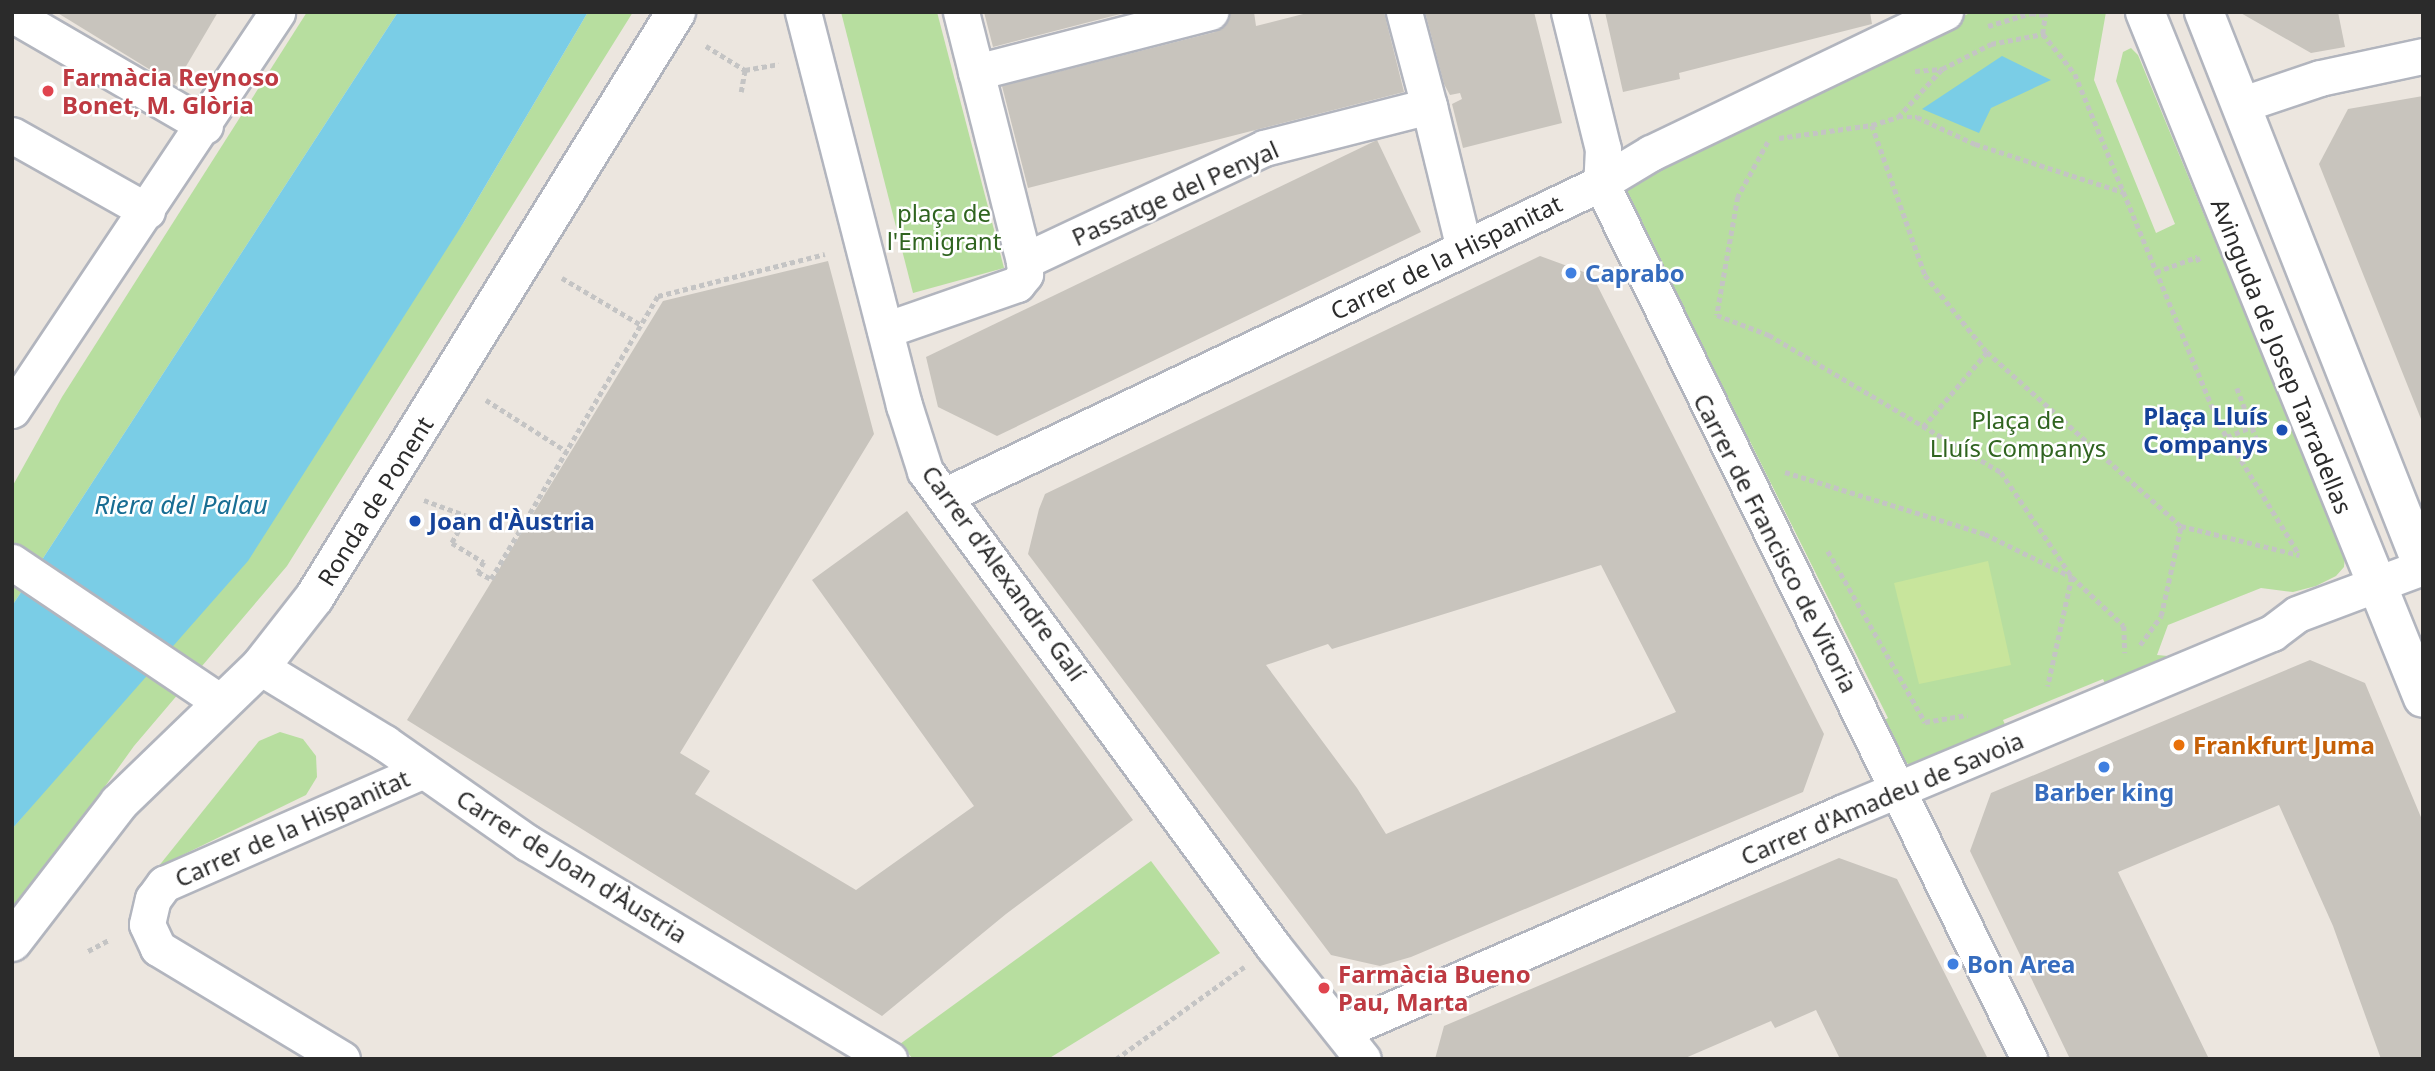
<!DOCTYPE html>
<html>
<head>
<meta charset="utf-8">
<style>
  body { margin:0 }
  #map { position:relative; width:2435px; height:1071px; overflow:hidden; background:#ece6df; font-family:"Noto Sans",sans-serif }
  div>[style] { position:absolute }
  .green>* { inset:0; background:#b7de9f }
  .pitch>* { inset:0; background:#c8e59c }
  .water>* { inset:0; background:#7acde6 }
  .building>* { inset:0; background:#c8c4bd }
  .path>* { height:4.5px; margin-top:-2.25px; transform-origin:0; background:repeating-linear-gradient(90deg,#c4c4c4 0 5px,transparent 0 8.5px) }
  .roads { filter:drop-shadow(2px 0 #b2b5be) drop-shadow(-2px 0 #b2b5be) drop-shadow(0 2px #b2b5be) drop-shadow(0 -2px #b2b5be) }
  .street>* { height:35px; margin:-17.5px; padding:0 17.5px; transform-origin:17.5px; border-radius:17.5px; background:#fff }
  .secondary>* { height:38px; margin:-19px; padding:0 19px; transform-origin:19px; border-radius:19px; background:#fff }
  .dots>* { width:19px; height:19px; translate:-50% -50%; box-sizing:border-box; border:4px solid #fff; border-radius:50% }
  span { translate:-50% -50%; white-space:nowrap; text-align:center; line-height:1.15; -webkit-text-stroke:5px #fff; paint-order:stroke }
  .health-label { font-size:24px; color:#be3a42; font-weight:700 }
  .left { translate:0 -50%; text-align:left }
  .street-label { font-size:24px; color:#2b2b2b }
  .park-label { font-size:24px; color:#306420 }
  .shop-label { font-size:24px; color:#366cbe; font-weight:700 }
  .transit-label { font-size:24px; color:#164399; font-weight:700 }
  .right { translate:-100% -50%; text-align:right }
  .food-label { font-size:24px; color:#c56008; font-weight:700 }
  .water-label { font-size:26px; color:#186d93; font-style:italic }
  .frame { position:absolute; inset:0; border:14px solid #2b2b2b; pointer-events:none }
</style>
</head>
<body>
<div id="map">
  <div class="green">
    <i style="clip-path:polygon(307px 12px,398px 12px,12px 606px,12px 487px,62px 397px)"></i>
    <i style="clip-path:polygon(588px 12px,633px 12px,287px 566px,134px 746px,12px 916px,12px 829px,104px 721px,464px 222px)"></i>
    <i style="clip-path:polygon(841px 12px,937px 12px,1004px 268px,913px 293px)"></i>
    <i style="clip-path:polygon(1972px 12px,2106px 12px,2094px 80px,2156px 233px,2175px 224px,2116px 81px,2123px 52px,2131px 48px,2138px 55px,2345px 556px,2344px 567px,2336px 576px,2316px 586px,2293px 592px,2261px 588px,2168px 625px,2157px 655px,2168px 656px,2259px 618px,2266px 620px,2109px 692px,2103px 679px,2003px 720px,2009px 734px,1918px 768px,1899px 760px,1877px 724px,1888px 718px,1678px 297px,1666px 303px,1622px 204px,1626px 190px,1643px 168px)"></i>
    <i style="clip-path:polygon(280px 732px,303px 739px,316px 756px,317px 777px,306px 795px,158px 867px,259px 741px)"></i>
    <i style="clip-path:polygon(1151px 861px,1220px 953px,1048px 1059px,913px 1059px,900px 1044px)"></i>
  </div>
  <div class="pitch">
    <i style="clip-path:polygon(1988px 561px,2011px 665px,1919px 684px,1894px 583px)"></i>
  </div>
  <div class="water">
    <i style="clip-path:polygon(398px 12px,588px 12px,464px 222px,248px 561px,12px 829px,12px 606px)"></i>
    <i style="clip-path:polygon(2002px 56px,2051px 80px,1991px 108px,1979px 133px,1922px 109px)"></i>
  </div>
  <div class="building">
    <i style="clip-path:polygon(56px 12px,218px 12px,175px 85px)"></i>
    <i style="clip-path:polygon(984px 12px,1128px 12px,993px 47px)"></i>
    <i style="clip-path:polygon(1230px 12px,1254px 12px,1256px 26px,1311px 12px,1384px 12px,1404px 92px,1028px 188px,1002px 86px,1215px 32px,1224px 26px)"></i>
    <i style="clip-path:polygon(1425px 12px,1534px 12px,1562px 123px,1463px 148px,1452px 104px,1462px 99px,1460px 93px,1450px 95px,1444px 84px)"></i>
    <i style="clip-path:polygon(1605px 12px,1870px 12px,1872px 24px,1679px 73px,1680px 79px,1623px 92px)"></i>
    <i style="clip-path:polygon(2239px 12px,2338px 12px,2345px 47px,2311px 53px)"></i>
    <i style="clip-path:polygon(2423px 96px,2423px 419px,2421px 419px,2319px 164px,2348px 109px)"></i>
    <i style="clip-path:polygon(1377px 140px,1421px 232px,997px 436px,938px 407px,926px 357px)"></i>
    <i style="clip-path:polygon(evenodd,1540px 256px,1592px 275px,1824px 734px,1803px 792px,1411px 957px,1380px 966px,1331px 955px,1028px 554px,1039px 509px,1045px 494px,1540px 256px,1601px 565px,1676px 712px,1386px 834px,1357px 788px,1266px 665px,1328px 644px,1332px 649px,1601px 565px)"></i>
    <i style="clip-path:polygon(828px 261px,874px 434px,680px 753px,710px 771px,695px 794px,856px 890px,974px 806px,812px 580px,907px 511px,1133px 820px,1006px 914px,882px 1016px,407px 720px,663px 301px)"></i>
    <i style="clip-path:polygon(2310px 660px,2365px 683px,2423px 822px,2423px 1059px,2381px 1059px,2333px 926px,2279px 805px,2118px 872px,2209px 1059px,2070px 1059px,1970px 851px,1991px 793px)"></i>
    <i style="clip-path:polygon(1839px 858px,1897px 879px,1988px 1059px,1840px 1059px,1816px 1010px,1775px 1028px,1771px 1021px,1683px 1059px,1435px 1059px,1444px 1026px)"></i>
  </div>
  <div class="path">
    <i style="left:2046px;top:12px;width:22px;rotate:98deg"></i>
    <i style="left:2043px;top:34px;width:51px;rotate:51.3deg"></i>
    <i style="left:2075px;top:74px;width:378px;rotate:67.6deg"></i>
    <i style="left:2219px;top:424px;width:153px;rotate:58.4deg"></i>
    <i style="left:1988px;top:26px;width:45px;rotate:-16.8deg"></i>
    <i style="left:2031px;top:13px;width:14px;rotate:8deg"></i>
    <i style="left:706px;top:46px;width:46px;rotate:31.6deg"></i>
    <i style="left:745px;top:70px;width:34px;rotate:-10deg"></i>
    <i style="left:1915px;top:71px;width:27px;rotate:-4deg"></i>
    <i style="left:1942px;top:69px;width:55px;rotate:-27deg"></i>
    <i style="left:1991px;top:44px;width:53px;rotate:-10.9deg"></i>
    <i style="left:741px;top:92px;width:22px;rotate:-80deg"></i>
    <i style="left:1898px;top:117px;width:19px"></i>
    <i style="left:1917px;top:117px;width:64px;rotate:25deg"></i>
    <i style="left:1975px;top:144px;width:156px;rotate:18deg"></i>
    <i style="left:1872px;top:125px;width:159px;rotate:70.5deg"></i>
    <i style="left:1925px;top:275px;width:99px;rotate:51.2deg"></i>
    <i style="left:1987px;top:352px;width:261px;rotate:41.9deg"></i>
    <i style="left:2181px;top:526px;width:122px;rotate:13.8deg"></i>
    <i style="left:1779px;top:138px;width:94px;rotate:-8deg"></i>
    <i style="left:1872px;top:125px;width:27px;rotate:-17deg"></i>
    <i style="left:1898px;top:117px;width:65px;rotate:-47.5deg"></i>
    <i style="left:1768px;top:142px;width:63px;rotate:118.6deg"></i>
    <i style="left:1738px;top:197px;width:120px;rotate:100.1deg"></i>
    <i style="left:1717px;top:315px;width:56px;rotate:21deg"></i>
    <i style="left:1769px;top:335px;width:269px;rotate:30.6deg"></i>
    <i style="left:2001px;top:472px;width:127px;rotate:55.9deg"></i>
    <i style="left:2072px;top:577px;width:71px;rotate:43.3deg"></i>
    <i style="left:2124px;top:626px;width:27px;rotate:88deg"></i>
    <i style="left:2156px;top:272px;width:44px;rotate:-20.1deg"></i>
    <i style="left:2197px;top:257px;width:7px;rotate:63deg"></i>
    <i style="left:562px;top:278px;width:92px;rotate:30.7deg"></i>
    <i style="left:2237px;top:388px;width:56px;rotate:69deg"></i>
    <i style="left:486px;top:400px;width:95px;rotate:32.5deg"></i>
    <i style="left:1923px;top:427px;width:99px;rotate:-49.5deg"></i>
    <i style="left:2227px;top:437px;width:41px;rotate:-22.8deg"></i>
    <i style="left:1785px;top:472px;width:209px;rotate:17.2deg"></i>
    <i style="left:1985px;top:534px;width:97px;rotate:26.3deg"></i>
    <i style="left:2072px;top:577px;width:112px;rotate:102.4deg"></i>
    <i style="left:424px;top:500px;width:46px;rotate:20.4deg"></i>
    <i style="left:467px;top:516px;width:31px;rotate:119deg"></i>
    <i style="left:452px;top:543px;width:37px;rotate:31deg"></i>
    <i style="left:484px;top:562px;width:12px;rotate:121deg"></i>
    <i style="left:478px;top:572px;width:15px;rotate:28deg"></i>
    <i style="left:491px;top:579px;width:329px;rotate:-59.5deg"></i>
    <i style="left:658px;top:296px;width:172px;rotate:-14.1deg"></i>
    <i style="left:1828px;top:551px;width:197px;rotate:60.4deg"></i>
    <i style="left:1925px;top:722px;width:43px;rotate:-9.5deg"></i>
    <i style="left:2140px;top:645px;width:36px;rotate:-54deg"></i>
    <i style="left:2161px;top:616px;width:92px;rotate:-77.5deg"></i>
    <i style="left:88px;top:951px;width:24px;rotate:-28deg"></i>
    <i style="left:1116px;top:1059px;width:158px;rotate:-35.7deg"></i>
  </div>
  <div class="roads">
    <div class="street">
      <i style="left:803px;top:12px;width:406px;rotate:75.6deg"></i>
      <i style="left:904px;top:405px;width:69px;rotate:72.3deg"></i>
      <i style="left:925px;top:471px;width:589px;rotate:53.77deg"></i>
      <i style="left:1273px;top:946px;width:144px;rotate:51.5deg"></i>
      <i style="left:961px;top:12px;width:257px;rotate:75.8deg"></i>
      <i style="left:1404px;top:12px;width:97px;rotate:75.1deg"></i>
      <i style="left:1569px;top:12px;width:141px;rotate:76.1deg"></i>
      <i style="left:1603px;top:149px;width:34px;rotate:93deg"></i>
      <i style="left:1601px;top:183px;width:975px;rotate:63.96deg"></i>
      <i style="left:12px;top:14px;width:223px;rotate:30.1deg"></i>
      <i style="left:976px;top:72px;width:242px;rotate:-14.4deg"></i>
      <i style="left:2240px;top:105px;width:84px;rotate:-18.6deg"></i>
      <i style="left:2320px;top:78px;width:105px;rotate:-12.1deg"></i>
      <i style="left:12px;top:135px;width:155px;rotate:29.4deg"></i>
      <i style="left:885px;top:330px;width:140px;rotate:-19.2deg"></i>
      <i style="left:1017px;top:284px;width:13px;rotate:-51deg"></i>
      <i style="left:1025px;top:274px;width:13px;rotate:-94deg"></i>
      <i style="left:1024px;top:261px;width:265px;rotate:-25.2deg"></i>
      <i style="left:1264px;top:148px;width:170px;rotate:-14.3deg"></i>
      <i style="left:1429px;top:106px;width:146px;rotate:76.2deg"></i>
      <i style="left:12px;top:410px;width:478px;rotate:-56.3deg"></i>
      <i style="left:944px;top:496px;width:728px;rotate:-25.47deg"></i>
      <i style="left:1601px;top:183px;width:58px;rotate:-31deg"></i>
      <i style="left:1651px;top:153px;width:326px;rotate:-25.6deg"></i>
      <i style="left:12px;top:562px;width:251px;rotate:33.9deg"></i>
      <i style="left:260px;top:667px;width:146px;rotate:31.3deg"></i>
      <i style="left:385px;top:743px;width:174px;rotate:35deg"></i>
      <i style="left:528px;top:843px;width:421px;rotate:30.9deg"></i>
      <i style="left:1342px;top:1031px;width:548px;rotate:-23.57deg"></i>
      <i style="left:1844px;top:812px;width:464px;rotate:-22.7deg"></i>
      <i style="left:2272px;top:633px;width:31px;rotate:-37deg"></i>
      <i style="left:2297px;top:614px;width:134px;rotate:-20.5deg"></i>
      <i style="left:342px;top:1059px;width:215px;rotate:-148.9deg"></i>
      <i style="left:158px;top:948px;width:26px;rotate:-115deg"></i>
      <i style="left:147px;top:924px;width:26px;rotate:-77deg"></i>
      <i style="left:153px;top:899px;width:19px;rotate:-54deg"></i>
      <i style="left:164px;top:884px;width:282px;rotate:-23.7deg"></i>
    </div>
    <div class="secondary">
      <i style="left:2145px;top:12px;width:740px;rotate:67.94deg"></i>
      <i style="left:2204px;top:12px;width:597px;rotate:68.47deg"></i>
      <i style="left:12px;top:942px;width:175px;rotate:-52.4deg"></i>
      <i style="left:119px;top:803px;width:196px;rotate:-44deg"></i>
      <i style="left:260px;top:667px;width:88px;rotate:-52deg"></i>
      <i style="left:314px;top:598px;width:689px;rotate:-58.29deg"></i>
    </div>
  </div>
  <div class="dots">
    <i style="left:48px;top:91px;background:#e0444e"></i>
    <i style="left:1571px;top:273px;background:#3f7fe0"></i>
    <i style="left:2282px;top:430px;background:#1a4fb4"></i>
    <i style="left:415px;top:521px;background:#1a4fb4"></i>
    <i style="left:2179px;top:745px;background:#e8710a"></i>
    <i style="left:2104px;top:767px;background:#3f7fe0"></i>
    <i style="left:1953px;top:964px;background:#3f7fe0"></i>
    <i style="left:1324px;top:988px;background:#e0444e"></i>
  </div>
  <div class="health-label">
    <span class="left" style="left:62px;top:91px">Farmàcia Reynoso<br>Bonet, M. Glòria</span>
    <span class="left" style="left:1338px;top:988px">Farmàcia Bueno<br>Pau, Marta</span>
  </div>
  <div class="street-label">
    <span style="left:1175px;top:193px;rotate:-24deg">Passatge del Penyal</span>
    <span style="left:1446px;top:257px;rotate:-26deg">Carrer de la Hispanitat</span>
    <span style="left:2282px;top:356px;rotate:68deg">Avinguda de Josep Tarradellas</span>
    <span style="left:375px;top:501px;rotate:-58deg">Ronda de Ponent</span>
    <span style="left:1776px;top:543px;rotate:63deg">Carrer de Francisco de Vitoria</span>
    <span style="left:1004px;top:573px;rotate:54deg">Carrer d'Alexandre Galí</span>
    <span style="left:1882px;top:798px;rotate:-23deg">Carrer d'Amadeu de Savoia</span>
    <span style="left:292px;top:828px;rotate:-24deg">Carrer de la Hispanitat</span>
    <span style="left:572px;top:866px;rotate:32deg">Carrer de Joan d'Àustria</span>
  </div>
  <div class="park-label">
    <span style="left:944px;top:227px">plaça de<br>l'Emigrant</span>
    <span style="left:2018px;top:434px">Plaça de<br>Lluís Companys</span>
  </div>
  <div class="shop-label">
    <span class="left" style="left:1585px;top:273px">Caprabo</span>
    <span style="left:2104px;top:792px">Barber king</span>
    <span class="left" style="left:1967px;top:964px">Bon Area</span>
  </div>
  <div class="transit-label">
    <span class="right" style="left:2268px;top:430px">Plaça Lluís<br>Companys</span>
    <span class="left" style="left:429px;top:521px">Joan d'Àustria</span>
  </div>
  <div class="food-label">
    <span class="left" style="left:2193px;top:745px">Frankfurt Juma</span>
  </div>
  <div class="water-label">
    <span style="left:181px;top:505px">Riera del Palau</span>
  </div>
  <div class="frame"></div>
</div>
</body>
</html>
